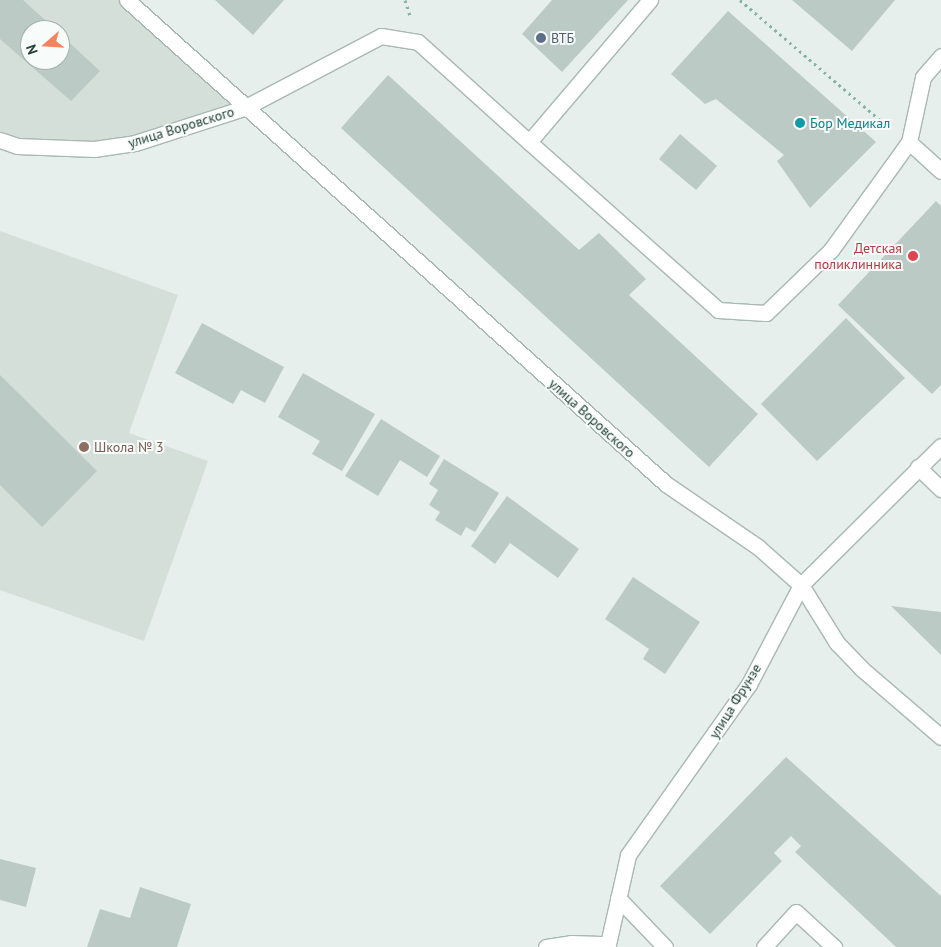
<!DOCTYPE html>
<html>
<head>
<meta charset="utf-8">
<style>
  body { margin:0 }
  #map { position:relative; width:941px; height:947px; overflow:hidden; background:#e6efeb; font-family:"PT Sans",sans-serif }
  div>[style] { position:absolute }
  .built>* { inset:0; background:#d4dfda }
  .building>* { inset:0; background:#bbcac4 }
  .path>* { height:3px; margin-top:-1.5px; transform-origin:0; background:repeating-linear-gradient(90deg,#86b3a5 0 2.5px,transparent 0 6.5px) }
  .roads { filter:drop-shadow(1px 0 #a8b8b2) drop-shadow(-1px 0 #a8b8b2) drop-shadow(0 1px #a8b8b2) drop-shadow(0 -1px #a8b8b2) }
  .service>* { height:15px; margin:-7.5px; padding:0 7.5px; transform-origin:7.5px; border-radius:7.5px; background:#fff }
  .minor>* { height:15px; margin:-7.5px; padding:0 7.5px; transform-origin:7.5px; border-radius:7.5px; background:#fff }
  .dots>* { width:14px; height:14px; translate:-50% -50%; box-sizing:border-box; border:2px solid #f7fbf9; border-radius:50% }
  span { translate:-50% -50%; white-space:nowrap; text-align:center; line-height:1.15; -webkit-text-stroke:4px #f7fbf9; paint-order:stroke }
  .service-label { font-size:14px; color:#4e5e75 }
  .left { translate:0 -50%; text-align:left }
  .culture-label { font-size:14px; color:#0d838f }
  .street-label { font-size:14px; color:#24423a }
  .health-label { font-size:14px; color:#be3a42 }
  .right { translate:-100% -50%; text-align:right }
  .education-label { font-size:14px; color:#785e54 }
  .north { position:absolute; left:20px; top:20px; width:50px; height:50px; box-sizing:border-box; background:#f7fbf9; border:1px solid #a3b1ad; border-radius:50%; rotate:251deg; font-size:14px; font-weight:700; line-height:20px; text-align:center; color:#24423a }
  .north::after { content:''; display:block; margin:auto; width:18px; height:22px; background:#f4845f; clip-path:polygon(50% 0,100% 100%,50% 72%,0 100%) }
</style>
</head>
<body>
<div id="map">
  <div class="built">
    <i style="clip-path:polygon(evenodd,0 0,127px 0,244px 108px,135px 143px,0 140px,0 0,30px 30px,60px 30px,60px 60px,30px 60px,30px 30px)"></i>
    <i style="clip-path:polygon(0 231px,178px 295px,129px 433px,208px 461px,144px 641px,0 590px)"></i>
  </div>
  <div class="building">
    <i style="clip-path:polygon(0 0,23px 0,56px 30px,30px 30px,30px 60px,60px 60px,60px 34px,100px 71px,71px 101px,0 39px)"></i>
    <i style="clip-path:polygon(215px 0,284px 0,253px 35px)"></i>
    <i style="clip-path:polygon(552px 0,628px 0,562px 72px,522px 34px)"></i>
    <i style="clip-path:polygon(792px 0,895px 0,852px 51px)"></i>
    <i style="clip-path:polygon(728px 11px,876px 142px,810px 208px,777px 161px,784px 155px,716px 99px,705px 104px,671px 74px)"></i>
    <i style="clip-path:polygon(388px 75px,579px 250px,599px 233px,646px 279px,629px 295px,758px 414px,709px 467px,341px 128px)"></i>
    <i style="clip-path:polygon(680px 134px,717px 166px,696px 190px,659px 159px)"></i>
    <i style="clip-path:polygon(936px 201px,941px 206px,941px 385px,932px 394px,838px 305px)"></i>
    <i style="clip-path:polygon(846px 318px,905px 378px,817px 461px,761px 404px)"></i>
    <i style="clip-path:polygon(202px 323px,284px 367px,265px 403px,241px 390px,233px 404px,175px 373px)"></i>
    <i style="clip-path:polygon(303px 373px,375px 414px,342px 471px,312px 454px,320px 441px,278px 417px)"></i>
    <i style="clip-path:polygon(0 375px,97px 471px,42px 527px,0 485px)"></i>
    <i style="clip-path:polygon(381px 419px,440px 456px,427px 477px,400px 460px,378px 496px,345px 476px)"></i>
    <i style="clip-path:polygon(444px 459px,499px 493px,475px 532px,466px 527px,461px 536px,435px 520px,440px 512px,429px 505px,438px 490px,429px 484px)"></i>
    <i style="clip-path:polygon(507px 496px,579px 549px,558px 578px,510px 543px,495px 564px,471px 546px)"></i>
    <i style="clip-path:polygon(633px 577px,700px 622px,665px 674px,643px 659px,649px 649px,605px 619px)"></i>
    <i style="clip-path:polygon(891px 606px,941px 612px,941px 655px)"></i>
    <i style="clip-path:polygon(786px 757px,941px 896px,941px 947px,896px 947px,795px 852px,801px 846px,791px 836px,774px 853px,782px 861px,710px 934px,660px 886px)"></i>
    <i style="clip-path:polygon(0 859px,36px 868px,26px 907px,0 900px)"></i>
    <i style="clip-path:polygon(140px 887px,191px 904px,177px 947px,87px 947px,100px 909px,130px 918px)"></i>
  </div>
  <div class="path">
    <i style="left:405px;top:0;width:16px;rotate:72deg"></i>
    <i style="left:740px;top:0;width:192px;rotate:40.6deg"></i>
  </div>
  <div class="roads">
    <div class="service">
      <i style="left:244px;top:108px;width:155px;rotate:-27.7deg"></i>
      <i style="left:381px;top:36px;width:37px;rotate:9deg"></i>
      <i style="left:418px;top:42px;width:149px;rotate:42deg"></i>
      <i style="left:529px;top:142px;width:187px;rotate:-49.6deg"></i>
      <i style="left:529px;top:142px;width:253px;rotate:41.6deg"></i>
      <i style="left:718px;top:310px;width:48px;rotate:3.6deg"></i>
      <i style="left:766px;top:313px;width:91px;rotate:-44.1deg"></i>
      <i style="left:831px;top:250px;width:133px;rotate:-54.2deg"></i>
      <i style="left:909px;top:142px;width:66px;rotate:-77.8deg"></i>
      <i style="left:923px;top:77px;width:28px;rotate:-49deg"></i>
      <i style="left:909px;top:142px;width:43px;rotate:42.2deg"></i>
      <i style="left:618px;top:898px;width:68px;rotate:46.2deg"></i>
      <i style="left:764px;top:947px;width:47px;rotate:-47.6deg"></i>
      <i style="left:796px;top:912px;width:52px;rotate:42.6deg"></i>
    </div>
    <div class="minor">
      <i style="left:127px;top:0;width:724px;rotate:41.92deg"></i>
      <i style="left:666px;top:484px;width:112px;rotate:34.4deg"></i>
      <i style="left:758px;top:547px;width:57px;rotate:41.5deg"></i>
      <i style="left:801px;top:585px;width:68px;rotate:58.2deg"></i>
      <i style="left:837px;top:643px;width:36px;rotate:46deg"></i>
      <i style="left:862px;top:669px;width:104px;rotate:40.7deg"></i>
      <i style="left:0;top:140px;width:18px;rotate:19deg"></i>
      <i style="left:17px;top:146px;width:77px;rotate:2.2deg"></i>
      <i style="left:94px;top:149px;width:41px;rotate:-8.3deg"></i>
      <i style="left:135px;top:143px;width:114px;rotate:-17.8deg"></i>
      <i style="left:918px;top:467px;width:32px;rotate:44deg"></i>
      <i style="left:546px;top:947px;width:25px;rotate:-9deg"></i>
      <i style="left:571px;top:943px;width:37px;rotate:2deg"></i>
      <i style="left:608px;top:944px;width:91px;rotate:-77.3deg"></i>
      <i style="left:628px;top:855px;width:209px;rotate:-54.7deg"></i>
      <i style="left:749px;top:684px;width:112px;rotate:-62.3deg"></i>
      <i style="left:801px;top:585px;width:197px;rotate:-44.8deg"></i>
    </div>
  </div>
  <div class="dots">
    <i style="left:541px;top:38px;background:#5c6f8a"></i>
    <i style="left:800px;top:123px;background:#0f9aa8"></i>
    <i style="left:913px;top:256px;background:#e0444e"></i>
    <i style="left:84px;top:447px;background:#8d6e63"></i>
  </div>
  <div class="service-label">
    <span class="left" style="left:551px;top:38px">ВТБ</span>
  </div>
  <div class="culture-label">
    <span class="left" style="left:810px;top:123px">Бор Медикал</span>
  </div>
  <div class="street-label">
    <span style="left:181px;top:127px;rotate:-17deg">улица Воровского</span>
    <span style="left:592px;top:418px;rotate:42deg">улица Воровского</span>
    <span style="left:735px;top:701px;rotate:-58deg">улица Фрунзе</span>
  </div>
  <div class="health-label">
    <span class="right" style="left:902px;top:256px">Детская<br>поликлинника</span>
  </div>
  <div class="education-label">
    <span class="left" style="left:94px;top:447px">Школа № 3</span>
  </div>
  <div class="north">N</div>
</div>
</body>
</html>
